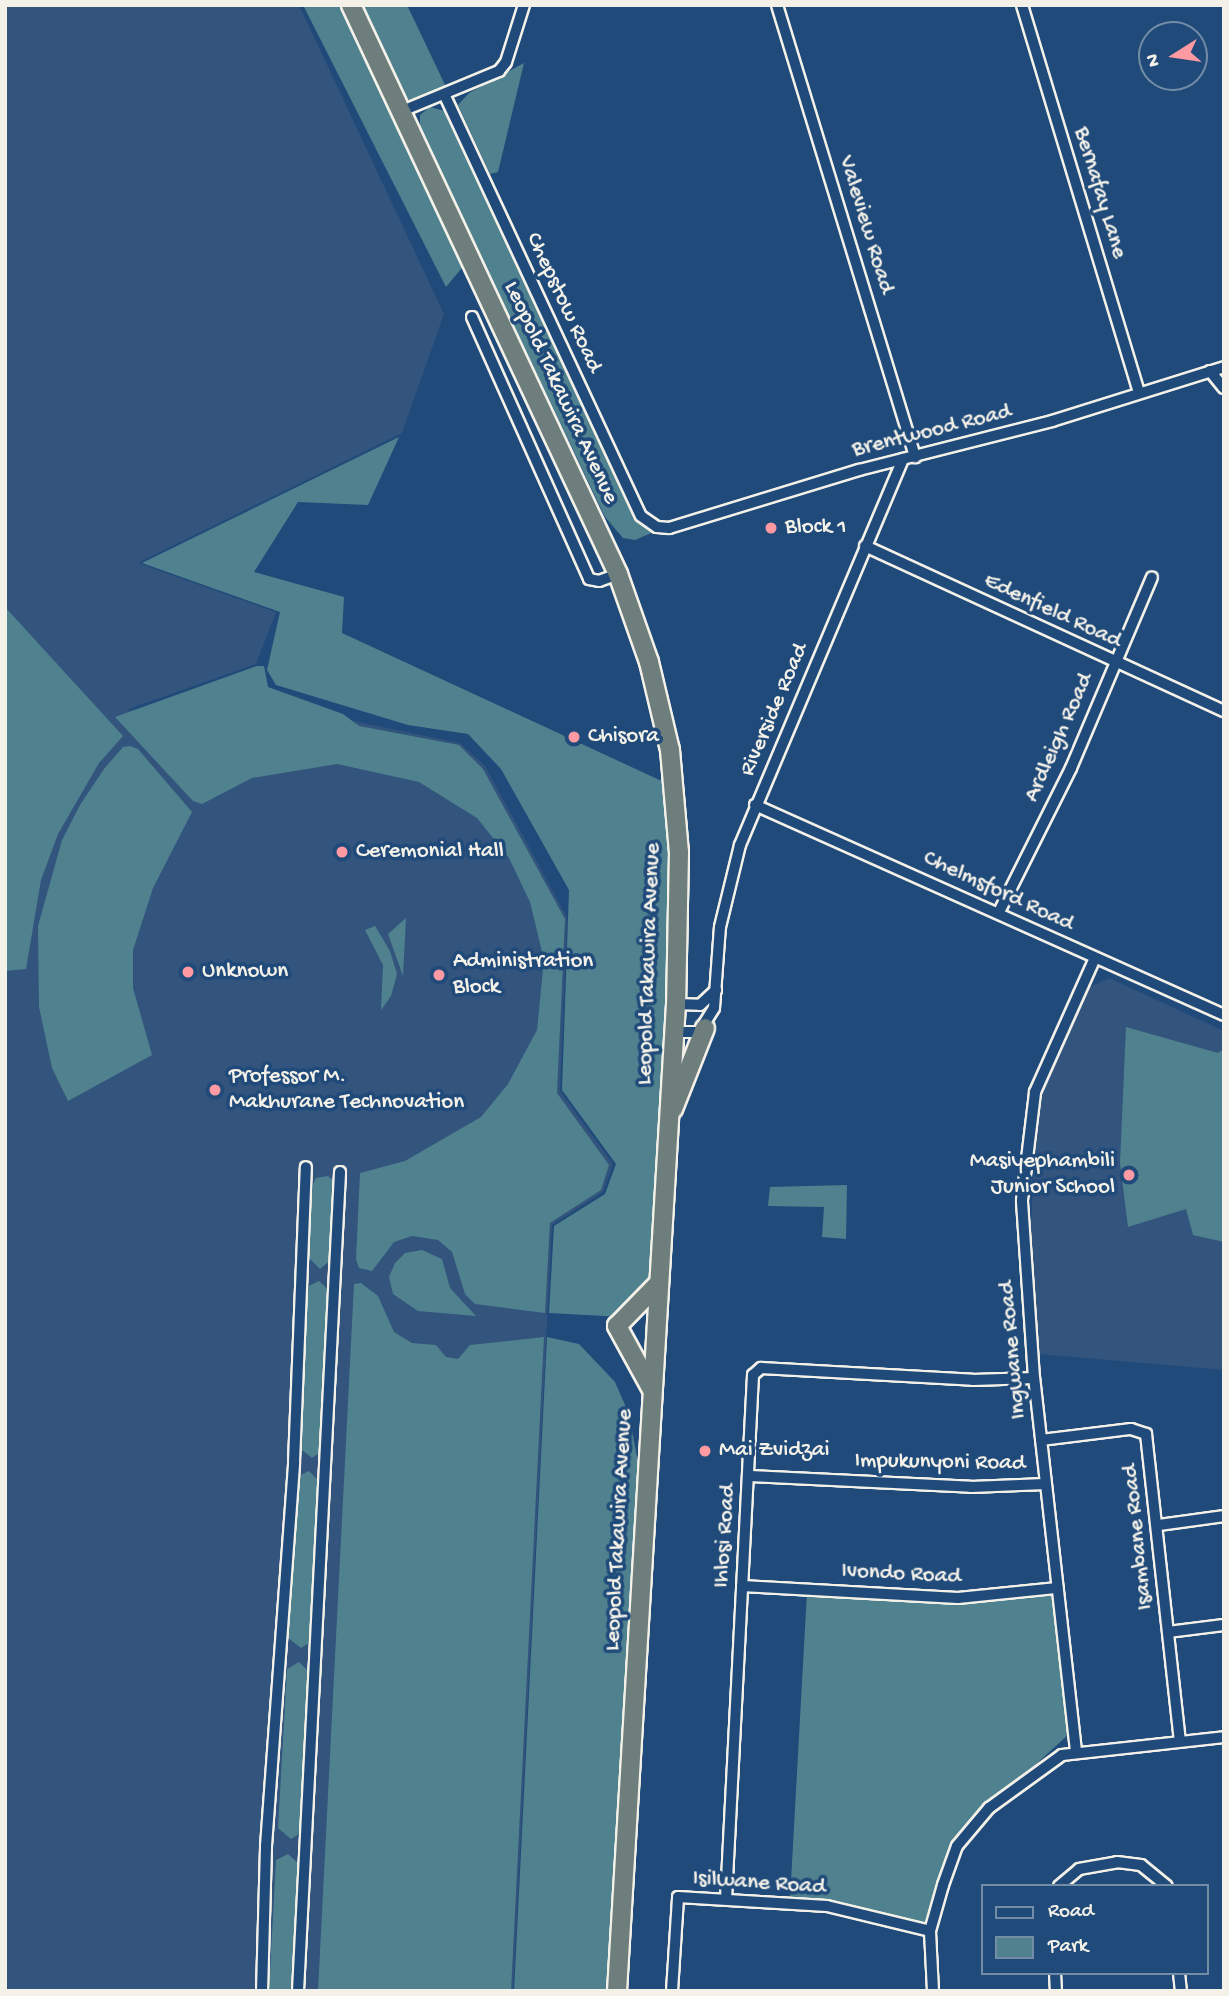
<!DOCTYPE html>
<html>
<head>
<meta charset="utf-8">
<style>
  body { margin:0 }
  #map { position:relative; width:1229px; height:1996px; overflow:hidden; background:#1f4a7a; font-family:"Gochi Hand",sans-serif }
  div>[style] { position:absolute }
  .built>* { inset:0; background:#33547d }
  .green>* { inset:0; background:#4f828e }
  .roads { filter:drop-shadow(2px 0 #f4f1e8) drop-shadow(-2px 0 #f4f1e8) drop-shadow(0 2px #f4f1e8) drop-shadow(0 -2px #f4f1e8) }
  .street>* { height:10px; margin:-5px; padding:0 5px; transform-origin:5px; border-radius:5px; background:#1f4a7a }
  .highway>* { height:18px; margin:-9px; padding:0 9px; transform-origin:9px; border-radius:9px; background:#6d7e7c }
  .dots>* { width:19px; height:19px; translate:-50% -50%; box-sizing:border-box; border:4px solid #1f4a7a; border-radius:50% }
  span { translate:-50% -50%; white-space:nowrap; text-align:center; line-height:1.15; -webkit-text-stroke:7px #1f4a7a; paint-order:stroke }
  .street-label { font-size:23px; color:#f4f1e8 }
  .poi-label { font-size:23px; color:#f4f1e8 }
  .left { translate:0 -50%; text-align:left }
  .right { translate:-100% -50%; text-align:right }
  .frame { position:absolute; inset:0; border:7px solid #f4f1e8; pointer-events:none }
  .legend { position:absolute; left:981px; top:1884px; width:228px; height:91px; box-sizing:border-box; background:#1f4a7a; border:2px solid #748da6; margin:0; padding:9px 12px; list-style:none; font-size:21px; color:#f4f1e8 }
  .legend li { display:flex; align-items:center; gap:14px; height:35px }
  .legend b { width:35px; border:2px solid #748da6 }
  .north { position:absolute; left:1138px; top:21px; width:70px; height:70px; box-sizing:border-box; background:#1f4a7a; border:2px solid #748da6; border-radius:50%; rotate:258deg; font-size:19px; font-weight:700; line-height:28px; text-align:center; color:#f4f1e8 }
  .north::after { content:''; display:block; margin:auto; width:24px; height:32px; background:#ff9aa2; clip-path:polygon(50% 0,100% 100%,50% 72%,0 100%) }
</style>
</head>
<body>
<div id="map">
  <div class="built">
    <i style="clip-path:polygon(5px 5px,299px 5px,444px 314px,402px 433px,138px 563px,276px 612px,256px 664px,126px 710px,309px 712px,460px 743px,485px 766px,567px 917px,560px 1091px,613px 1164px,603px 1192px,552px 1225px,513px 1991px,5px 1991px)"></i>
    <i style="clip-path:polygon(1109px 978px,1224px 1031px,1224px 1370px,1039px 1354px,1030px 1248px,1037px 1102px,1090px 987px)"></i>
  </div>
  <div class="green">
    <i style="clip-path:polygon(303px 5px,341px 5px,466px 263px,446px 287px)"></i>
    <i style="clip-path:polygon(361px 5px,407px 5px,447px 89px,417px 103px,406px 99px)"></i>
    <i style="clip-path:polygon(524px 63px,498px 172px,490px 174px,458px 105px,469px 93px)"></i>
    <i style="clip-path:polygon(430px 107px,449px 112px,639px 519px,656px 531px,635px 540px,623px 538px,605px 517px,420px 128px,420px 115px)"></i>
    <i style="clip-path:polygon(399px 437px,368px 505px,298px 502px,254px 572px,344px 597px,342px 633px,666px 783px,673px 850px,670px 985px,653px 1274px,649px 1290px,623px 1317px,549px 1313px,554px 1226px,605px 1194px,616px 1164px,562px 1090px,569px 890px,501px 769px,468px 734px,408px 725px,276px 685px,267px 670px,280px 612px,142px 563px)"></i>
    <i style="clip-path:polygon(5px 607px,123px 736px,99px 763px,58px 834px,41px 880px,26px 969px,5px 971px)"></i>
    <i style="clip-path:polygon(257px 666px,264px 666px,268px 687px,343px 714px,359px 726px,459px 745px,483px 769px,565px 919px,557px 1093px,609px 1165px,601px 1190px,550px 1223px,545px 1313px,475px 1304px,465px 1294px,452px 1252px,438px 1240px,412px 1236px,394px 1242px,372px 1271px,359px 1268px,356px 1259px,360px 1173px,405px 1161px,481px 1117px,508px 1084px,537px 1030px,544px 960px,530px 902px,509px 858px,477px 818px,419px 782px,337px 764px,252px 778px,202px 804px,193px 801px,115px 717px)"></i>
    <i style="clip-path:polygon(130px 746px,138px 749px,192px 812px,153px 888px,133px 950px,133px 988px,152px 1055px,68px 1101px,52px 1068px,39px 1007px,38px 926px,62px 840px,80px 805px,104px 769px,123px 747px)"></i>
    <i style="clip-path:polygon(406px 918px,403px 976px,388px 934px)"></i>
    <i style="clip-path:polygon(375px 926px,390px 951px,397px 974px,391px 996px,381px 1010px,383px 965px,365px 930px)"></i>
    <i style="clip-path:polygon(1126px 1027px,1218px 1053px,1224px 1049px,1224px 1242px,1193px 1235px,1186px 1209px,1128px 1227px,1120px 1163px)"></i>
    <i style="clip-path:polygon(328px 1176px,335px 1182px,332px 1259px,320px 1269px,308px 1257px,312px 1186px,316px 1178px)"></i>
    <i style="clip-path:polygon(847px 1185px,846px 1239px,822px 1237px,824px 1207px,768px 1206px,770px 1187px)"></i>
    <i style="clip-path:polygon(422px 1250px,442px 1259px,450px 1288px,476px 1316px,418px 1311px,393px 1294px,389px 1277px,395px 1263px,405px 1253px)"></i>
    <i style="clip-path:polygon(319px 1281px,331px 1292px,322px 1451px,312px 1458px,298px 1447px,307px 1287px)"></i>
    <i style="clip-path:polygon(361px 1283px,378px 1296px,394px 1332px,412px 1343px,436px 1345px,446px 1357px,458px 1359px,470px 1345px,544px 1337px,511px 1991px,318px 1991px,354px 1284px)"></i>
    <i style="clip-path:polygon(547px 1337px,579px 1344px,615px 1382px,629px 1414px,639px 1468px,639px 1540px,613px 1991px,514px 1991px)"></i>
    <i style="clip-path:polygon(309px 1471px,320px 1482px,312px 1641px,301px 1648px,287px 1637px,297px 1477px)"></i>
    <i style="clip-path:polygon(807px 1592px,957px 1600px,1045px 1592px,1054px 1597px,1069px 1734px,964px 1830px,926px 1924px,790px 1899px)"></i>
    <i style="clip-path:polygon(299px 1662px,310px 1673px,302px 1832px,291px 1839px,278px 1828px,287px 1669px)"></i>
    <i style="clip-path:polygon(288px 1854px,299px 1864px,293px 1991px,269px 1991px,276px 1860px)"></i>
  </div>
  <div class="roads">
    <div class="street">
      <i style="left:777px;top:5px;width:473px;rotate:73deg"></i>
      <i style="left:1022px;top:5px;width:405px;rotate:73.2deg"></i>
      <i style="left:445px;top:96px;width:463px;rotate:65deg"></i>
      <i style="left:641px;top:516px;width:19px;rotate:35deg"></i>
      <i style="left:657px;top:527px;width:12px;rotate:5deg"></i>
      <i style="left:669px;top:528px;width:199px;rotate:-17deg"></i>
      <i style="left:859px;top:470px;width:199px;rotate:-14.2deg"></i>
      <i style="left:1052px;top:421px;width:180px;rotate:-17.4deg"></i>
      <i style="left:402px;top:111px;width:105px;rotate:-22.4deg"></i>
      <i style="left:499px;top:71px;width:11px;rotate:-52deg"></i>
      <i style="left:506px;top:62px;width:60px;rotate:-72.5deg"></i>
      <i style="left:472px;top:317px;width:287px;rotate:65.9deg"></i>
      <i style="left:589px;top:579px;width:10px;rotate:11deg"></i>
      <i style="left:599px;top:581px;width:20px;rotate:-20deg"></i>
      <i style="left:1210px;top:371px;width:22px;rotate:51deg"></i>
      <i style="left:865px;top:546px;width:395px;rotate:24.7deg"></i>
      <i style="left:755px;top:805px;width:514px;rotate:24.12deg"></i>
      <i style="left:999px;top:912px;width:161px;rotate:-63.4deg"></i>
      <i style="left:1071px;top:768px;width:207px;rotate:-67deg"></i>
      <i style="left:676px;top:1004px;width:24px;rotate:2deg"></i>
      <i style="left:700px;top:1005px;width:22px;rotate:-43deg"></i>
      <i style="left:674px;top:1032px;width:25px"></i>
      <i style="left:699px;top:1032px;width:28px;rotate:-58deg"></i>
      <i style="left:714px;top:1008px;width:81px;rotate:-85.8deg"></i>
      <i style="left:720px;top:927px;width:84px;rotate:-76.3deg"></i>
      <i style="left:740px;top:845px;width:419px;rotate:-67.1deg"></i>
      <i style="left:1041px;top:1440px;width:91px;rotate:-7deg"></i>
      <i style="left:1131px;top:1429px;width:16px;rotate:18deg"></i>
      <i style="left:1146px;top:1434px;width:309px;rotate:83.7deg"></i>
      <i style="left:750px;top:1476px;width:221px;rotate:2.8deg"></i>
      <i style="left:971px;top:1487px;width:74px;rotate:-2.3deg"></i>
      <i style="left:1159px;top:1525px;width:66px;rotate:-7.9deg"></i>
      <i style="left:742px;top:1586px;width:216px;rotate:3.2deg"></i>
      <i style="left:958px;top:1598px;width:100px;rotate:-5.8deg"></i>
      <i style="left:1168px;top:1632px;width:56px;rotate:-7.1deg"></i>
      <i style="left:1076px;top:1751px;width:375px;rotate:-96.4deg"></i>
      <i style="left:1034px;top:1378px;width:178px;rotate:-93.9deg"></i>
      <i style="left:1022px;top:1200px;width:109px;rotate:-83.1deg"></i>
      <i style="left:1035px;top:1092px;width:147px;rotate:-65.9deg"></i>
      <i style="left:1059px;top:1886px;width:26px;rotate:-40deg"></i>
      <i style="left:1079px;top:1869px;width:39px;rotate:-10deg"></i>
      <i style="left:1117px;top:1862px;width:24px;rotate:7deg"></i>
      <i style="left:1141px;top:1865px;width:33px;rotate:39deg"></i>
      <i style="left:726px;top:1899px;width:525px;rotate:-87.05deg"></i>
      <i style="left:753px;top:1375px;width:11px;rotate:-41deg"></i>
      <i style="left:761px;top:1368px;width:212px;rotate:3.2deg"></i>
      <i style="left:973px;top:1380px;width:61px;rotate:-1.9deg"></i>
      <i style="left:1055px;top:1973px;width:18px;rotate:87deg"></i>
      <i style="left:1179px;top:1973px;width:18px;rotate:84deg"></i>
      <i style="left:262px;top:1991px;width:145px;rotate:-88.4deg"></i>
      <i style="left:266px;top:1846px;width:385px;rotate:-85.8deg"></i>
      <i style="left:294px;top:1462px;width:295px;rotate:-87.7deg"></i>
      <i style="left:298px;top:1991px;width:820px;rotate:-87.06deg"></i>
      <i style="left:672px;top:1991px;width:94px;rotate:-86.3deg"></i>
      <i style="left:678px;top:1897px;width:149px;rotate:3.5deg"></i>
      <i style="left:827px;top:1906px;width:106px;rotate:13.6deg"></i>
      <i style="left:933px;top:1991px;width:60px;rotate:-92.9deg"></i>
      <i style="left:930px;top:1931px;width:48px;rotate:-74.2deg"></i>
      <i style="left:943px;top:1885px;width:41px;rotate:-70.3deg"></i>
      <i style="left:957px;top:1846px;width:50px;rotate:-49.9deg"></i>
      <i style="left:989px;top:1808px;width:90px;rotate:-36deg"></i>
      <i style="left:1062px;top:1755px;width:163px;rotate:-6.3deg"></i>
    </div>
    <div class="highway">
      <i style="left:351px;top:5px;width:629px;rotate:64.86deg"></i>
      <i style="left:618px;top:574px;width:93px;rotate:70.6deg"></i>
      <i style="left:649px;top:662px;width:90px;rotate:76.6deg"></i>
      <i style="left:670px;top:750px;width:102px;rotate:85deg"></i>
      <i style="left:679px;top:852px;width:152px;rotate:91.1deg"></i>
      <i style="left:676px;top:1004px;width:989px;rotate:93.42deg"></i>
      <i style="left:673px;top:1109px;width:87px;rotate:-68.4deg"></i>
      <i style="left:651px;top:1388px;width:71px;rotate:-118.7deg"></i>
      <i style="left:617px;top:1326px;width:59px;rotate:-45.7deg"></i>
    </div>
  </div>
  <div class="dots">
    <i style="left:771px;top:528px;background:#ff9aa2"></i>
    <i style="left:574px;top:737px;background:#ff9aa2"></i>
    <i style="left:342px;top:852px;background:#ff9aa2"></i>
    <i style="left:188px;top:972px;background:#ff9aa2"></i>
    <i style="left:439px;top:975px;background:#ff9aa2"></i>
    <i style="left:215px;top:1090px;background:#ff9aa2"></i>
    <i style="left:1129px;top:1175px;background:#ff9aa2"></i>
    <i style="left:705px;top:1451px;background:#ff9aa2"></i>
  </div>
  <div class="street-label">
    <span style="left:1099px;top:193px;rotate:73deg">Bernafay Lane</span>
    <span style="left:865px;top:225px;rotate:73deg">Valeview Road</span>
    <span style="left:563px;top:303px;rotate:65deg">Chepstow Road</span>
    <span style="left:560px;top:393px;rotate:65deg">Leopold Takawira Avenue</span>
    <span style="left:932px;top:432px;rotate:-14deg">Brentwood Road</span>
    <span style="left:1052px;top:612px;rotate:25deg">Edenfield Road</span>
    <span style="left:775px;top:710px;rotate:-67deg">Riverside Road</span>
    <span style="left:1060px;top:738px;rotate:-66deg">Ardleigh Road</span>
    <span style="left:998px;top:892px;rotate:25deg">Chelmsford Road</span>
    <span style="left:650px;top:964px;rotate:-88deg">Leopold Takawira Avenue</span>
    <span style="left:1014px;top:1350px;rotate:-95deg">Ingwane Road</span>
    <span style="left:940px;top:1463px;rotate:1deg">Impukunyoni Road</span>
    <span style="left:620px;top:1530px;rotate:-87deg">Leopold Takawira Avenue</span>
    <span style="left:726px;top:1536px;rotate:-86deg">Ihlosi Road</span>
    <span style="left:1139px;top:1537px;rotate:-96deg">Isambane Road</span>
    <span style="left:901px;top:1575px;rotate:3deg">Ivondo Road</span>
    <span style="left:759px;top:1884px;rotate:4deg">Isilwane Road</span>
  </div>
  <div class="poi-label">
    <span class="left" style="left:785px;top:528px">Block 1</span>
    <span class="left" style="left:588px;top:737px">Chisora</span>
    <span class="left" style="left:356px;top:852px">Ceremonial Hall</span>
    <span class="left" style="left:453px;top:975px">Administration<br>Block</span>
    <span class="left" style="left:202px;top:972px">Unknown</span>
    <span class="left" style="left:229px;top:1090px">Professor M.<br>Makhurane Technovation</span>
    <span class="right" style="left:1115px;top:1175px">Masiyephambili<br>Junior School</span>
    <span class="left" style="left:719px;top:1451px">Mai Zvidzai</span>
  </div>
  <div class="frame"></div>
  <ul class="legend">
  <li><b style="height:9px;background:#1f4a7a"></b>Road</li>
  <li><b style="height:19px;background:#4f828e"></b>Park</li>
  </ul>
  <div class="north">N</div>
</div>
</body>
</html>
